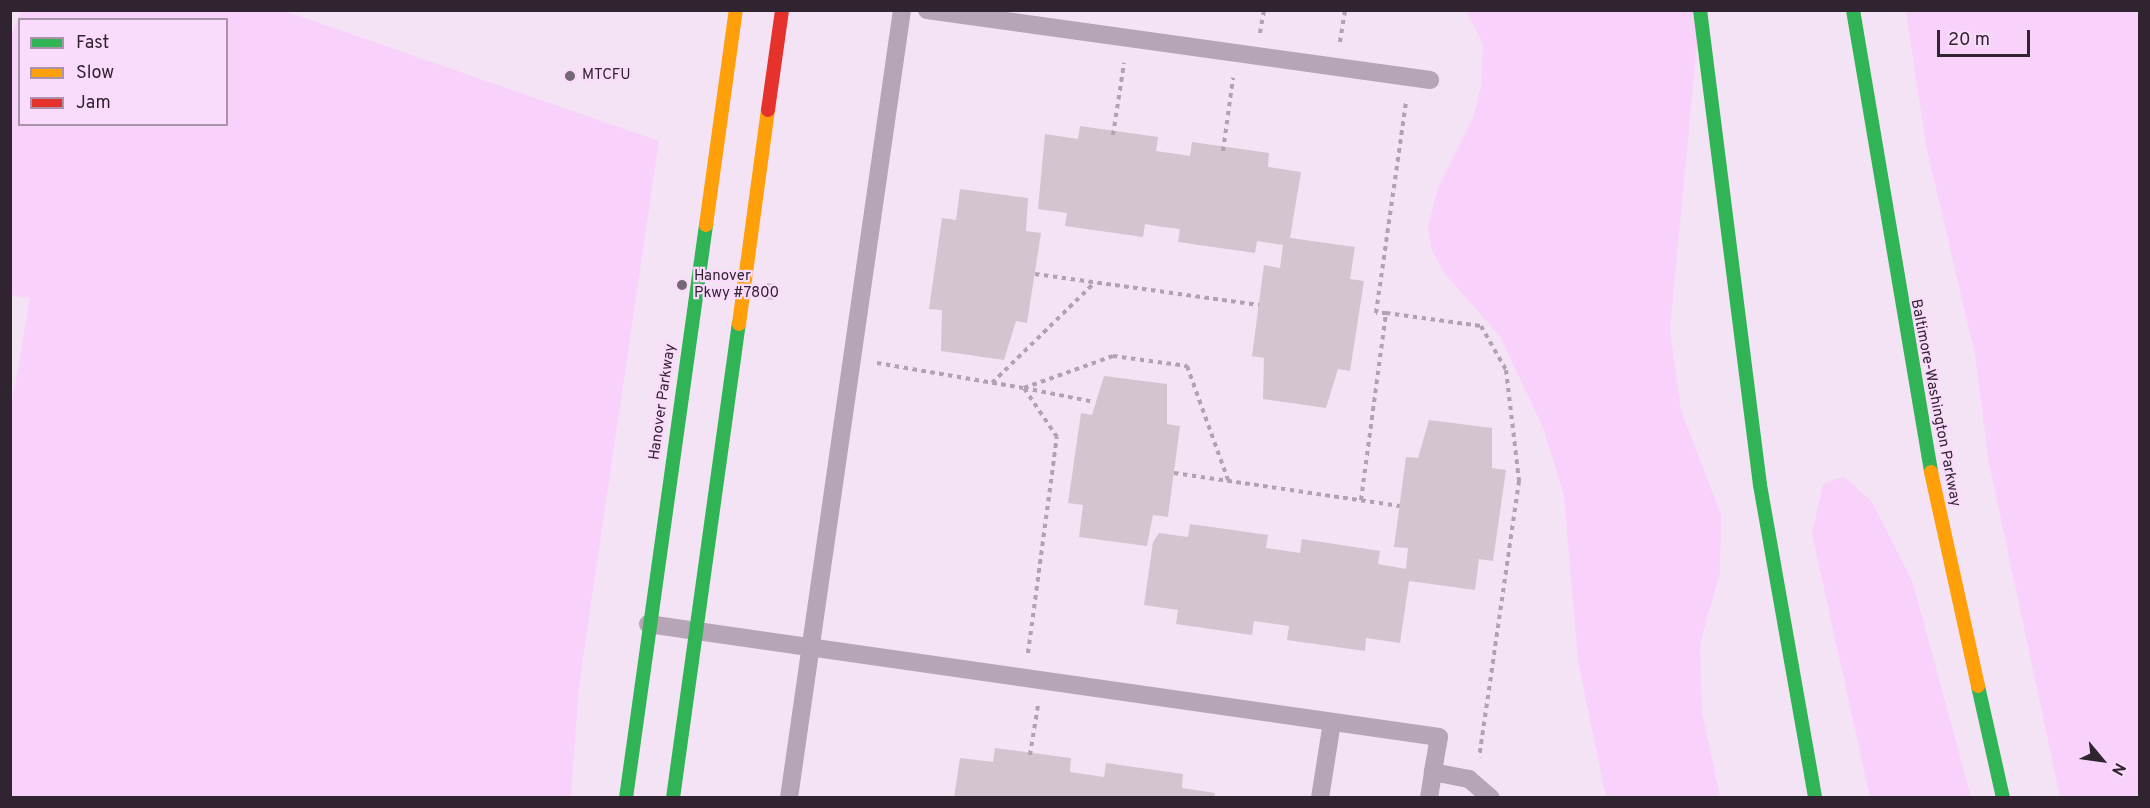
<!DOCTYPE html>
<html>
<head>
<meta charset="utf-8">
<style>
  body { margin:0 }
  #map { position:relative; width:2150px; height:808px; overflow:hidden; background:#f4e3f4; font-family:Overpass,sans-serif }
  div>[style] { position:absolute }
  .green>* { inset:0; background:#f8d2fa }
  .building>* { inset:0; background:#d3c4d0 }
  .path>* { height:4px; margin-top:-2px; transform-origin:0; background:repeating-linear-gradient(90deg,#b0a2b0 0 4.5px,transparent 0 9px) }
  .lane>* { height:18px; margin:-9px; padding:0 9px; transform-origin:9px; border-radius:9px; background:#b6a5b7 }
  .fast>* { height:14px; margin:-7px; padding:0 7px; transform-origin:7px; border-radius:7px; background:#30b455 }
  .slow>* { height:14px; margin:-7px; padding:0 7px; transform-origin:7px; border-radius:7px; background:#ff9f0a }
  .jam>* { height:14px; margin:-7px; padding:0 7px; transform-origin:7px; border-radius:7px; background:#e5322d }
  .dots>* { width:16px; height:16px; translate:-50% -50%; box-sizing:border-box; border:3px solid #fbdbfc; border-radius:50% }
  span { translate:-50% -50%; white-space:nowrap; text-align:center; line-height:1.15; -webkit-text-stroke:4.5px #fbdbfc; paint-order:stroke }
  .poi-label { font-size:15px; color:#302430 }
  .left { translate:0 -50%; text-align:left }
  .street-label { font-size:15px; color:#302430 }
  .frame { position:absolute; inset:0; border:12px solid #302430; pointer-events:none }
  .legend { position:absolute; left:18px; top:18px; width:210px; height:108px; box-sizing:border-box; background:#fbdbfc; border:2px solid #aa92aa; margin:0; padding:8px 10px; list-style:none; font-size:18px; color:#302430 }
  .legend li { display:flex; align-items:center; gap:12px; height:30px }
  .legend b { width:30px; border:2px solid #aa92aa }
  .north { position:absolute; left:2072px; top:730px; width:60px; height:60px; -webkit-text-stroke:4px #fbdbfc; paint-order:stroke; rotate:119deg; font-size:16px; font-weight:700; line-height:24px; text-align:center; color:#302430 }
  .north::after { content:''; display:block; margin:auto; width:21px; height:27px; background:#302430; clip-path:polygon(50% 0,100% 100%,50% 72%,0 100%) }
  .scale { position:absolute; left:1937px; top:30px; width:93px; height:27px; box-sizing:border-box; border:3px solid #302430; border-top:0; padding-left:8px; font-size:18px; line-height:21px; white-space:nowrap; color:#302430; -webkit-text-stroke:4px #fbdbfc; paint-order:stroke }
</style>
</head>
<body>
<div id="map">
  <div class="green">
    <i style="clip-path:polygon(evenodd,21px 11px,285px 11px,659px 141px,579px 685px,571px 797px,11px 797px,10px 414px,30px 298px,10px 295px,10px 39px,21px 11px,20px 20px,226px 20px,226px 124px,20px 124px,20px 20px)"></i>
    <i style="clip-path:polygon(1466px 11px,1700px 11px,1670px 330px,1681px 410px,1721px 515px,1720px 572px,1700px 644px,1702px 712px,1720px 797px,1606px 797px,1578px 661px,1564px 496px,1544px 430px,1500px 336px,1444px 273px,1431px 248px,1428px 226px,1438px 188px,1473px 118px,1481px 85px,1483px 44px)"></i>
    <i style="clip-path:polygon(1906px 11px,2139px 11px,2139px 797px,2060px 797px,1989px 463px,1975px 355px,1926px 145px)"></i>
    <i style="clip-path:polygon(1844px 476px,1872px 502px,1913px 583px,1971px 797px,1870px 797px,1812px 534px,1823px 484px)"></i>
  </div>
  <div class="building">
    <i style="clip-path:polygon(1080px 126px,1158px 137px,1156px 151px,1190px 156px,1192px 142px,1269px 153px,1268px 167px,1301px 172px,1290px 238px,1355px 247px,1350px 279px,1364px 281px,1350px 371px,1338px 369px,1326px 408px,1263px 399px,1264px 358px,1252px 356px,1264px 265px,1280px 268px,1283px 245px,1257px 241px,1255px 253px,1178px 242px,1180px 229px,1163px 227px,1145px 224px,1143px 237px,1065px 226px,1067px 213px,1038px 209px,1045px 134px,1078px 139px)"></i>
    <i style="clip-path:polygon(960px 189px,1028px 198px,1026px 231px,1041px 233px,1027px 323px,1016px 321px,1004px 360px,941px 351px,942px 310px,929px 309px,942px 218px,956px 220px)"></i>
    <i style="clip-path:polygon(767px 283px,775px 284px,773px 300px,764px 299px)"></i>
    <i style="clip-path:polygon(1104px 376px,1167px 384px,1167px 424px,1180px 426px,1168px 517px,1153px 515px,1147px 546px,1079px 537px,1083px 505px,1068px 503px,1081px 413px,1092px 415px)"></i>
    <i style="clip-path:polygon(1429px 420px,1492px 428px,1492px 468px,1506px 470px,1493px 561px,1479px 559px,1475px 590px,1409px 581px,1400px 643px,1366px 638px,1365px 651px,1287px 640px,1289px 626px,1254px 621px,1252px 635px,1176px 624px,1178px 610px,1144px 605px,1153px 542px,1159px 533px,1188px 537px,1190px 524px,1268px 535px,1266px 548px,1300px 553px,1302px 539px,1380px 551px,1378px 564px,1406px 569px,1408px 548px,1394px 547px,1406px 457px,1418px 458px)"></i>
    <i style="clip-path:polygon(995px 748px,1071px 758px,1070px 772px,1104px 777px,1106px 763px,1183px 774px,1182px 788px,1215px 793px,1214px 798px,954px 798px,960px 758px,993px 762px)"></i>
  </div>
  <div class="path">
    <i style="left:1260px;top:33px;width:23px;rotate:-80deg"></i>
    <i style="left:1340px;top:42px;width:32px;rotate:-81deg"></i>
    <i style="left:1113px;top:135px;width:73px;rotate:-81.3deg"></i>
    <i style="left:1223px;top:151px;width:74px;rotate:-82.2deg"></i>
    <i style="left:1035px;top:274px;width:226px;rotate:7.9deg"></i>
    <i style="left:1386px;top:313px;width:10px;rotate:180deg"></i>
    <i style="left:1376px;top:313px;width:213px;rotate:-81.9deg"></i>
    <i style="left:877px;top:363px;width:149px;rotate:9.7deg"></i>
    <i style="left:1024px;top:388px;width:95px;rotate:-19.8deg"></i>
    <i style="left:1113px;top:356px;width:75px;rotate:7.7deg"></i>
    <i style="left:1187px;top:366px;width:121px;rotate:70.2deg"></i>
    <i style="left:992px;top:383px;width:143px;rotate:-44.4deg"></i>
    <i style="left:1174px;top:473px;width:228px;rotate:8.3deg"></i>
    <i style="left:1361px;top:500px;width:189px;rotate:-82.4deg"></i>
    <i style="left:1386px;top:313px;width:96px;rotate:7.8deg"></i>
    <i style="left:1481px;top:326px;width:51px;rotate:60.4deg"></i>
    <i style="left:1506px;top:370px;width:112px;rotate:83.3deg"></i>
    <i style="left:1519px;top:481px;width:279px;rotate:98.2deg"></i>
    <i style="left:1028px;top:653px;width:218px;rotate:-82.4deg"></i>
    <i style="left:1057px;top:437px;width:59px;rotate:-124deg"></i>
    <i style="left:1024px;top:388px;width:71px;rotate:11.3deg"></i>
    <i style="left:1030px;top:755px;width:51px;rotate:-80.9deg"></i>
  </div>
  <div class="lane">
    <i style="left:927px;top:10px;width:508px;rotate:7.92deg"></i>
    <i style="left:648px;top:624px;width:799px;rotate:8.13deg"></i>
    <i style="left:1439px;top:737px;width:36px;rotate:100deg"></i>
    <i style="left:1433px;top:772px;width:37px;rotate:11deg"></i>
    <i style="left:1469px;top:779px;width:29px;rotate:41deg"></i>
    <i style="left:789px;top:798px;width:796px;rotate:-81.84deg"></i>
    <i style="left:1320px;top:798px;width:77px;rotate:-81deg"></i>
    <i style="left:1429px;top:798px;width:26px;rotate:-81deg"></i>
  </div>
  <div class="fast">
    <i style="left:1700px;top:10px;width:479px;rotate:82.8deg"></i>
    <i style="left:1760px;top:485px;width:318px;rotate:80deg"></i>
    <i style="left:1853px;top:10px;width:469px;rotate:80.4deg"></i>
    <i style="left:1978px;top:686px;width:115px;rotate:77.4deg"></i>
    <i style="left:626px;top:798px;width:579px;rotate:-82.05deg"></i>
    <i style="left:673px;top:798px;width:479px;rotate:-82.1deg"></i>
  </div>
  <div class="slow">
    <i style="left:706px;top:225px;width:217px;rotate:-82.1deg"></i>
    <i style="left:739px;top:324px;width:216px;rotate:-82.3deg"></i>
    <i style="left:1931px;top:472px;width:219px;rotate:77.6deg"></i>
  </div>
  <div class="jam">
    <i style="left:768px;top:110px;width:101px;rotate:-82deg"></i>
  </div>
  <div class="dots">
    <i style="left:570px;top:76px;background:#756775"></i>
    <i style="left:682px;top:285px;background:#756775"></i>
  </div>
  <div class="poi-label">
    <span class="left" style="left:582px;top:76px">MTCFU</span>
    <span class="left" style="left:694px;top:285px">Hanover<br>Pkwy #7800</span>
  </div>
  <div class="street-label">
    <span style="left:663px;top:402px;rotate:-82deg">Hanover Parkway</span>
    <span style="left:1935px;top:403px;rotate:79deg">Baltimore-Washington Parkway</span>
  </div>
  <div class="frame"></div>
  <ul class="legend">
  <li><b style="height:8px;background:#30b455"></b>Fast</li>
  <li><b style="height:8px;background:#ff9f0a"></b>Slow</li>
  <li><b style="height:8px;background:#e5322d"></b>Jam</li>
  </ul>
  <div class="north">N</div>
  <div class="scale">20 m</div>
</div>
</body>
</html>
